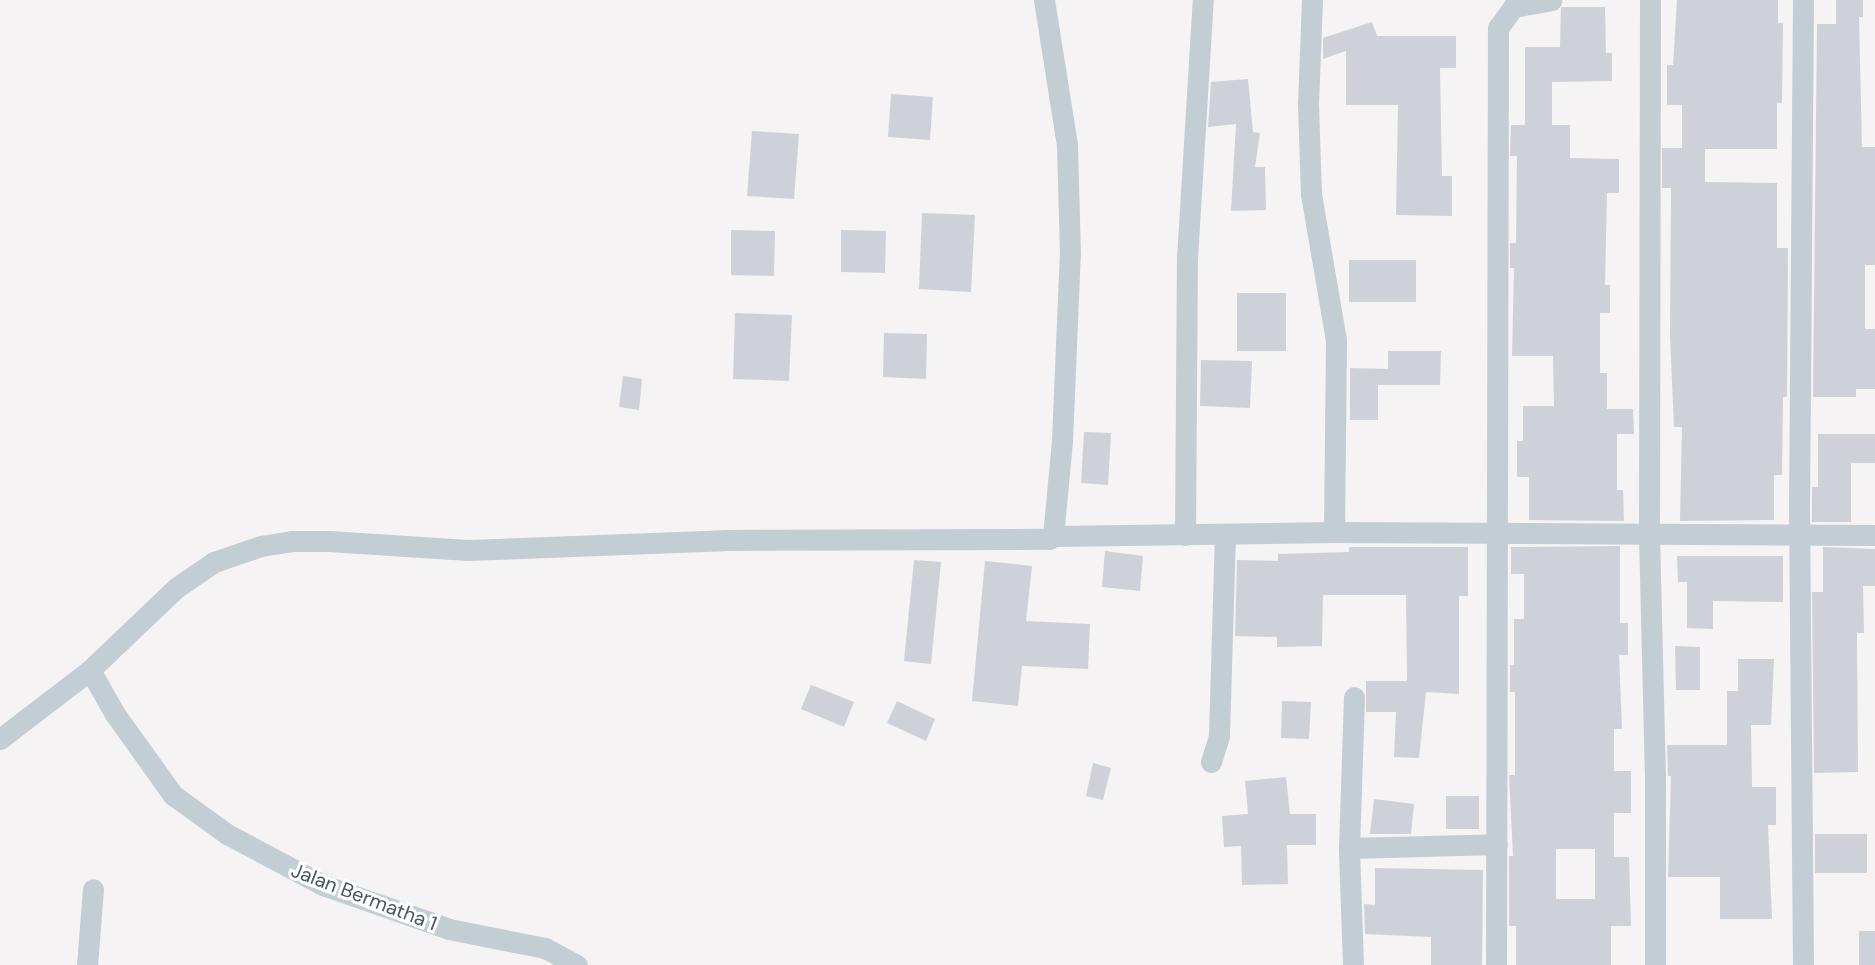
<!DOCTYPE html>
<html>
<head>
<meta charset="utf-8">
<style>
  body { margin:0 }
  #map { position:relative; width:1875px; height:965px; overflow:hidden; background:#f5f3f3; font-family:"DM Sans",sans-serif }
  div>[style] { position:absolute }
  .building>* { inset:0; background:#ced2d8 }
  .minor>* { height:21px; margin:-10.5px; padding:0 10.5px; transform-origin:10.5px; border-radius:10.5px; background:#c3cdd4 }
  span { translate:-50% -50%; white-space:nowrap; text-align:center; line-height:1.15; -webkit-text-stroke:6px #fff; paint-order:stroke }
  .street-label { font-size:20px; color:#495762 }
</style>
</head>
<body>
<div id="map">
  <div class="building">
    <i style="clip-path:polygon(1677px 0,1778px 0,1778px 23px,1783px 23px,1782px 103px,1777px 103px,1777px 149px,1705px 149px,1705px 182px,1777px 183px,1777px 248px,1788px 248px,1787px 397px,1783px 397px,1782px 475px,1774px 475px,1774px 520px,1680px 521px,1682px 427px,1674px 427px,1670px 336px,1671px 188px,1662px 188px,1662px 148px,1682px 148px,1682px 105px,1667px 105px,1667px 65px,1673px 65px)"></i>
    <i style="clip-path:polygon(1836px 0,1863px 0,1863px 17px,1859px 17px,1862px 147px,1875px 147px,1875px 265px,1865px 265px,1865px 329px,1875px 329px,1875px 389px,1856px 389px,1856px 397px,1813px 397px,1817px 24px,1836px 24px)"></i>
    <i style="clip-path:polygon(1561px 7px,1605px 7px,1606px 53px,1612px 53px,1612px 81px,1552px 82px,1552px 125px,1570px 125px,1570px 158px,1619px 159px,1619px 193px,1607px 193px,1605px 285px,1610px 285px,1610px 313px,1600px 313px,1600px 373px,1607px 373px,1607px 409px,1633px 409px,1634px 434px,1617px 434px,1617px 490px,1623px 490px,1624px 521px,1529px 520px,1529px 477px,1517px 477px,1517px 441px,1523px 441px,1523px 406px,1554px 406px,1553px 356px,1512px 356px,1514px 268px,1510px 268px,1510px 243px,1516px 243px,1517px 156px,1510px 156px,1511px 125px,1525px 125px,1525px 47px,1560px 47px)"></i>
    <i style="clip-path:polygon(1372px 22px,1377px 36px,1456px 36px,1456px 68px,1440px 68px,1442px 176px,1452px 176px,1452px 216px,1396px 215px,1398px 105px,1346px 105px,1346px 51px,1323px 59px,1323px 38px)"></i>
    <i style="clip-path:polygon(1248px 79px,1253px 132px,1260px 133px,1255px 167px,1265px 167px,1266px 210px,1231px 211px,1236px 124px,1208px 127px,1211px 82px)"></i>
    <i style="clip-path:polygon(891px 94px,933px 97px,930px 140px,888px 137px)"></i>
    <i style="clip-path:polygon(752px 131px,799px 134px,794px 199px,747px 196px)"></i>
    <i style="clip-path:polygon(922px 213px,975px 215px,971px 292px,919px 289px)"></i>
    <i style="clip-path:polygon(731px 230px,775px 231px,774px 276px,731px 275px)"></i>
    <i style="clip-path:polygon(841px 230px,886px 231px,885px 273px,841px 272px)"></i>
    <i style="clip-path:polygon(1349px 260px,1416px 260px,1416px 302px,1349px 302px)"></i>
    <i style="clip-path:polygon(1237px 293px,1286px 293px,1286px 351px,1237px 351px)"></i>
    <i style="clip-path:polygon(735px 313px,792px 315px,789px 381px,733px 379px)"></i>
    <i style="clip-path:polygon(884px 333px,927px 334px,926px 379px,883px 377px)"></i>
    <i style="clip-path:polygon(1388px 351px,1441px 351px,1440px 385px,1378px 385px,1378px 420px,1350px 420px,1350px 368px,1388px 369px)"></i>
    <i style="clip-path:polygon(1201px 360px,1252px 361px,1250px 408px,1200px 406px)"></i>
    <i style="clip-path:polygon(623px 376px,642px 379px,639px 410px,619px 407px)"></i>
    <i style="clip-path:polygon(1084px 432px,1111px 433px,1108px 485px,1081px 483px)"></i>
    <i style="clip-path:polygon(1818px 434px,1875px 434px,1875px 463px,1851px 463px,1851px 522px,1812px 522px,1812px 487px,1818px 487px)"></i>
    <i style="clip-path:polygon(evenodd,1620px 546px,1620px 623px,1628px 623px,1628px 655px,1619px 655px,1622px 729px,1614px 729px,1614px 771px,1631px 771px,1631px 813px,1614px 813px,1614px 857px,1629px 857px,1631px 926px,1611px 926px,1611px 965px,1516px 965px,1516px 926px,1509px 926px,1509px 856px,1513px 856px,1509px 775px,1515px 775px,1515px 692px,1510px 692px,1510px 665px,1514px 665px,1514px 619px,1524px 619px,1524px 574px,1511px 574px,1511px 547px,1620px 546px,1556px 849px,1595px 849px,1595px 899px,1556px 899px,1556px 849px)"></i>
    <i style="clip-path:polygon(1349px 547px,1468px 547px,1468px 596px,1459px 596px,1459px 694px,1426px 692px,1419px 758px,1394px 757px,1396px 712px,1366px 712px,1366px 681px,1407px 681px,1406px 595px,1323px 595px,1322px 646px,1277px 647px,1277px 637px,1235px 636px,1237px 560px,1278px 561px,1278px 554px,1349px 552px)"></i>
    <i style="clip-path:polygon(1823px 547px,1875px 549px,1875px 586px,1863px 586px,1864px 633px,1857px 633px,1858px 772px,1814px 773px,1812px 592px,1823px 592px)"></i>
    <i style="clip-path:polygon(1105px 551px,1143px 556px,1140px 591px,1102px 587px)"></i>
    <i style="clip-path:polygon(1677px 556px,1783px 556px,1783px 602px,1713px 601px,1713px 629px,1687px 628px,1687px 582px,1678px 582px)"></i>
    <i style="clip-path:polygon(914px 560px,941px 562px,931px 664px,904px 661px)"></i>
    <i style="clip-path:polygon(985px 561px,1032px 566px,1026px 621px,1090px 624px,1088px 669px,1022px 666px,1018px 706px,972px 701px)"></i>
    <i style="clip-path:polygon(1675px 646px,1700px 647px,1700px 690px,1676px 690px)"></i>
    <i style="clip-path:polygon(1738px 659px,1774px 659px,1771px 725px,1751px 725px,1752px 787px,1776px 787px,1776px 825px,1768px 825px,1772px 919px,1720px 919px,1720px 877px,1668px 877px,1671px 776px,1668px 776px,1667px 745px,1727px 745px,1727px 691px,1738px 691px)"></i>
    <i style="clip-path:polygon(811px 685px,854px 702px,844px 727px,801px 709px)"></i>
    <i style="clip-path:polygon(897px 701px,935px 719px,926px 741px,887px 723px)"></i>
    <i style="clip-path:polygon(1282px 701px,1311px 702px,1309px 739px,1281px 738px)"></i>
    <i style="clip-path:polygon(1093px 763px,1111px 768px,1103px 800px,1086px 796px)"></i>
    <i style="clip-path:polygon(1286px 777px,1290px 814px,1316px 814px,1316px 845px,1287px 845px,1288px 884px,1242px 885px,1241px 846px,1224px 847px,1222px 816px,1248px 814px,1245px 781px)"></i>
    <i style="clip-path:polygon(1446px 796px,1479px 796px,1479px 829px,1446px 829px)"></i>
    <i style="clip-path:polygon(1374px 799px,1414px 804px,1411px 834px,1370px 834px)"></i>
    <i style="clip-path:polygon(1815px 834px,1867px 834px,1867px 873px,1815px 873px)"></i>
    <i style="clip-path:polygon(1375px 868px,1483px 870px,1482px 965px,1431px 965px,1431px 937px,1365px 934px,1364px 904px,1375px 905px)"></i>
    <i style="clip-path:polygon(1859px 931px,1875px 931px,1875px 965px,1859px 965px)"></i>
  </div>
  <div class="minor">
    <i style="left:1312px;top:0;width:104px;rotate:92.2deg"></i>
    <i style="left:1308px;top:104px;width:90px;rotate:88.1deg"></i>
    <i style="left:1311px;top:194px;width:148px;rotate:80.3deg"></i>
    <i style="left:1336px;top:340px;width:192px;rotate:90.6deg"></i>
    <i style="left:1650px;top:0;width:534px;rotate:90.11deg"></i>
    <i style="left:1649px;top:534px;width:239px;rotate:88.6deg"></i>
    <i style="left:1655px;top:773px;width:192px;rotate:90deg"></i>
    <i style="left:1185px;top:535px;width:277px;rotate:-89.6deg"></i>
    <i style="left:1187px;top:258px;width:258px;rotate:-86.5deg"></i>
    <i style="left:1053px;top:536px;width:281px;rotate:-0.8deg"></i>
    <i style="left:1334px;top:532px;width:541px;rotate:0.32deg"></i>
    <i style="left:90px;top:670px;width:51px;rotate:60.4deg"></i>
    <i style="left:115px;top:714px;width:100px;rotate:54.4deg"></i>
    <i style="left:173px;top:795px;width:67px;rotate:35.8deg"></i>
    <i style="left:227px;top:834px;width:109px;rotate:28deg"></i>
    <i style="left:323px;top:885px;width:133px;rotate:19.2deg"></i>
    <i style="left:449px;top:929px;width:98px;rotate:11.2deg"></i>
    <i style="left:545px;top:948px;width:36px;rotate:28deg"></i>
    <i style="left:0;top:739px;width:113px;rotate:-37.5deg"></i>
    <i style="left:90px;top:670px;width:119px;rotate:-43.6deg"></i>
    <i style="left:176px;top:588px;width:46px;rotate:-34.4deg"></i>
    <i style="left:214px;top:562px;width:50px;rotate:-18.8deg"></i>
    <i style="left:261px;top:546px;width:31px;rotate:-9deg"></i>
    <i style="left:292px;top:541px;width:37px"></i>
    <i style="left:329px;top:541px;width:139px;rotate:3.7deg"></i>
    <i style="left:468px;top:550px;width:256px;rotate:-2.2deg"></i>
    <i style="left:724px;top:540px;width:325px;rotate:-0.2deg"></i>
    <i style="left:1049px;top:539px;width:5px;rotate:-37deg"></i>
    <i style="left:1053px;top:536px;width:95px;rotate:-84.6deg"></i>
    <i style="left:1062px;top:441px;width:187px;rotate:-87.6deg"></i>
    <i style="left:1070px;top:254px;width:109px;rotate:-91.6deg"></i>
    <i style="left:1067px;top:145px;width:147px;rotate:-99deg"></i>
    <i style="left:1211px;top:762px;width:28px;rotate:-73deg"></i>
    <i style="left:1219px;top:735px;width:199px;rotate:-88.3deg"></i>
    <i style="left:1349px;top:848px;width:148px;rotate:-1.5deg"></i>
    <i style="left:87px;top:965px;width:76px;rotate:-85.5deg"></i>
    <i style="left:1353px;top:965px;width:117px;rotate:-92deg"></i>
    <i style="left:1349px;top:848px;width:151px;rotate:-88.1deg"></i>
    <i style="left:1496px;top:965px;width:937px;rotate:-89.88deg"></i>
    <i style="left:1498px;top:28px;width:26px;rotate:-54deg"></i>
    <i style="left:1513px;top:7px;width:39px;rotate:-10deg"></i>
    <i style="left:1803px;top:965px;width:455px;rotate:-90.5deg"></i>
    <i style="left:1799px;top:510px;width:510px;rotate:-89.55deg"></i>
  </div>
  <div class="street-label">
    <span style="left:364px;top:897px;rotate:21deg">Jalan Bermatha 1</span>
  </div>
</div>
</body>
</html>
